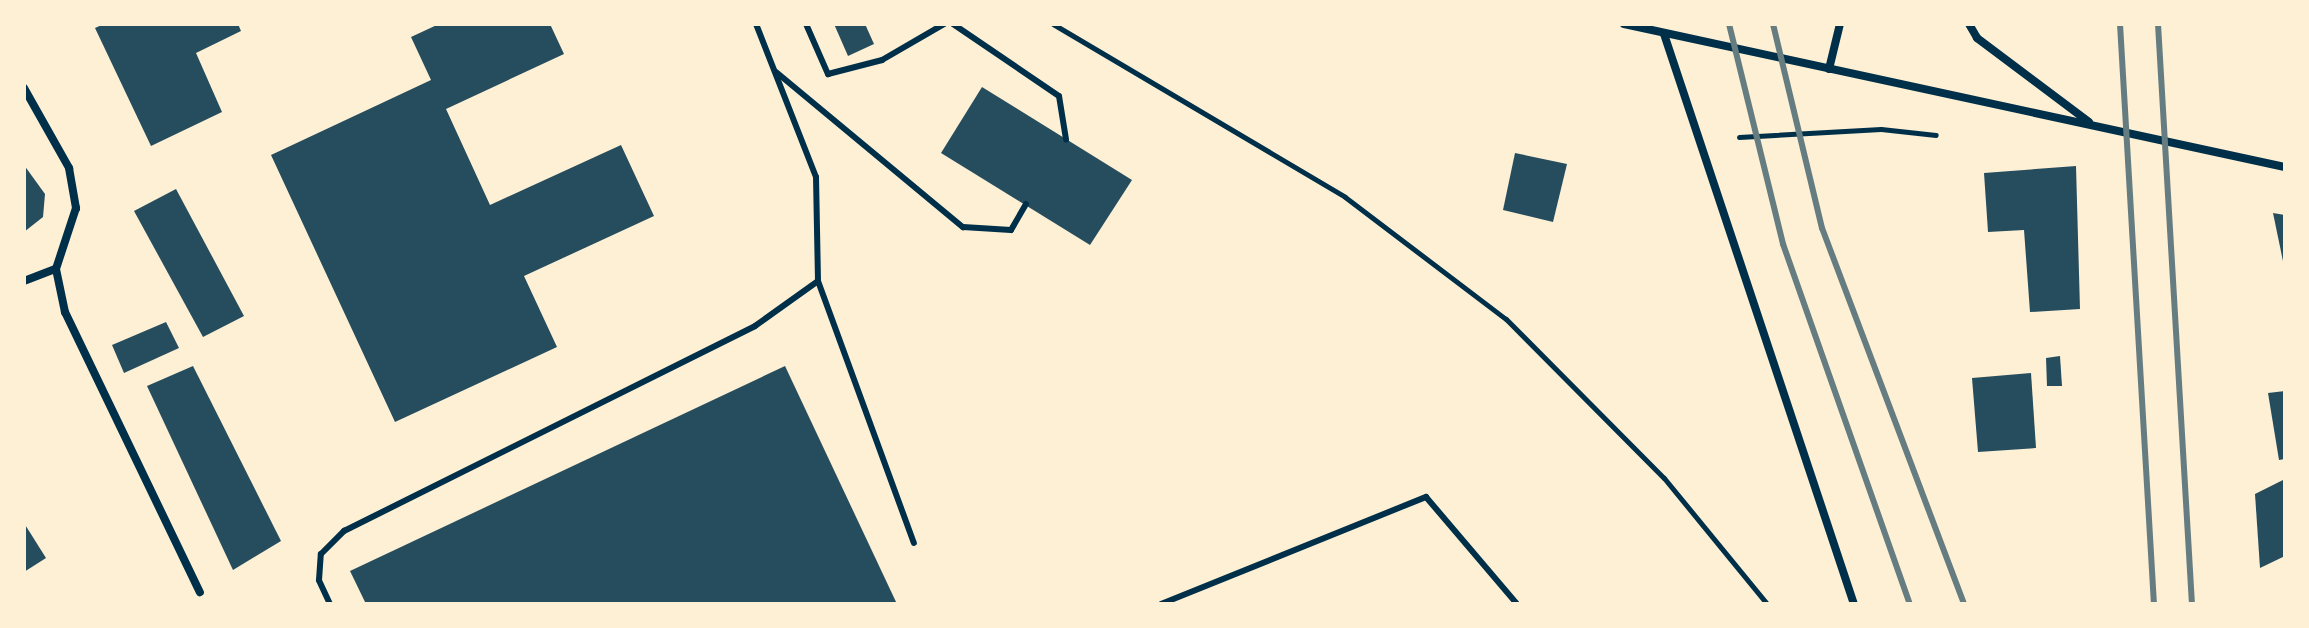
<!DOCTYPE html>
<html>
<head>
<meta charset="utf-8">
<style>
  body { margin:0 }
  #map { position:relative; width:2309px; height:628px; overflow:hidden; background:#fdf0d5; font-family:Figtree,sans-serif }
  div>[style] { position:absolute }
  .building>* { inset:0; background:#264d5e }
  .path>* { height:5px; margin:-2.5px; padding:0 2.5px; transform-origin:2.5px; border-radius:2.5px; background:#003049 }
  .service>* { height:6px; margin:-3px; padding:0 3px; transform-origin:3px; border-radius:3px; background:#003049 }
  .minor>* { height:8px; margin:-4px; padding:0 4px; transform-origin:4px; border-radius:4px; background:#003049 }
  .rail>* { height:6px; margin:-3px; padding:0 3px; transform-origin:3px; border-radius:3px; background:#657d81 }
  span { translate:-50% -50%; white-space:nowrap; text-align:center; line-height:1.15; -webkit-text-stroke:6px #fdf0d5; paint-order:stroke }
  .frame { position:absolute; inset:0; border:26px solid #fdf0d5; pointer-events:none }
</style>
</head>
<body>
<div id="map">
  <div class="building">
    <i style="clip-path:polygon(104px 24px,238px 24px,241px 31px,196px 53px,222px 112px,151px 146px,95px 28px)"></i>
    <i style="clip-path:polygon(439px 24px,550px 24px,564px 54px,446px 109px,490px 205px,621px 145px,654px 216px,524px 276px,557px 347px,395px 422px,271px 155px,431px 80px,411px 37px)"></i>
    <i style="clip-path:polygon(834px 24px,865px 24px,874px 44px,848px 56px)"></i>
    <i style="clip-path:polygon(982px 87px,1132px 180px,1090px 245px,941px 153px)"></i>
    <i style="clip-path:polygon(1515px 153px,1567px 164px,1553px 222px,1503px 210px)"></i>
    <i style="clip-path:polygon(24px 165px,45px 194px,43px 217px,24px 232px)"></i>
    <i style="clip-path:polygon(2076px 166px,2080px 309px,2030px 312px,2024px 230px,1988px 232px,1984px 173px)"></i>
    <i style="clip-path:polygon(176px 189px,244px 316px,203px 337px,134px 211px)"></i>
    <i style="clip-path:polygon(2273px 213px,2285px 215px,2285px 266px,2284px 266px)"></i>
    <i style="clip-path:polygon(166px 322px,179px 348px,124px 373px,112px 345px)"></i>
    <i style="clip-path:polygon(2060px 356px,2062px 386px,2047px 386px,2046px 358px)"></i>
    <i style="clip-path:polygon(193px 366px,281px 541px,233px 570px,147px 386px)"></i>
    <i style="clip-path:polygon(785px 366px,897px 604px,366px 604px,350px 571px)"></i>
    <i style="clip-path:polygon(2031px 373px,2036px 448px,1978px 452px,1972px 378px)"></i>
    <i style="clip-path:polygon(2285px 391px,2285px 459px,2279px 460px,2268px 393px)"></i>
    <i style="clip-path:polygon(2285px 479px,2285px 556px,2260px 568px,2255px 494px)"></i>
    <i style="clip-path:polygon(24px 523px,46px 558px,24px 572px)"></i>
  </div>
  <div class="path">
    <i style="left:1053px;top:24px;width:339px;rotate:30.6deg"></i>
    <i style="left:1345px;top:197px;width:202px;rotate:37.2deg"></i>
    <i style="left:1506px;top:319px;width:224px;rotate:45.2deg"></i>
    <i style="left:1664px;top:478px;width:163px;rotate:50.7deg"></i>
    <i style="left:1739px;top:137px;width:142px;rotate:-3.2deg"></i>
    <i style="left:1881px;top:129px;width:55px;rotate:6.2deg"></i>
  </div>
  <div class="service">
    <i style="left:806px;top:24px;width:55px;rotate:66.3deg"></i>
    <i style="left:828px;top:74px;width:56px;rotate:-14.5deg"></i>
    <i style="left:882px;top:60px;width:72px;rotate:-30.1deg"></i>
    <i style="left:953px;top:24px;width:128px;rotate:34.2deg"></i>
    <i style="left:1059px;top:96px;width:44px;rotate:80.8deg"></i>
    <i style="left:776px;top:72px;width:243px;rotate:39.7deg"></i>
    <i style="left:963px;top:227px;width:48px;rotate:3.6deg"></i>
    <i style="left:1011px;top:230px;width:30px;rotate:-60deg"></i>
    <i style="left:818px;top:281px;width:279px;rotate:69.9deg"></i>
    <i style="left:330px;top:604px;width:26px;rotate:-115deg"></i>
    <i style="left:319px;top:580px;width:26px;rotate:-86deg"></i>
    <i style="left:321px;top:554px;width:33px;rotate:-45deg"></i>
    <i style="left:344px;top:531px;width:459px;rotate:-26.5deg"></i>
    <i style="left:755px;top:326px;width:77px;rotate:-35.5deg"></i>
    <i style="left:818px;top:281px;width:104px;rotate:-91.1deg"></i>
    <i style="left:816px;top:177px;width:164px;rotate:-111.4deg"></i>
    <i style="left:1161px;top:604px;width:286px;rotate:-22deg"></i>
    <i style="left:1426px;top:497px;width:140px;rotate:49.6deg"></i>
  </div>
  <div class="minor">
    <i style="left:1624px;top:24px;width:676px;rotate:12.21deg"></i>
    <i style="left:1969px;top:24px;width:16px;rotate:60deg"></i>
    <i style="left:1977px;top:38px;width:140px;rotate:36.9deg"></i>
    <i style="left:1664px;top:34px;width:601px;rotate:71.57deg"></i>
    <i style="left:1829px;top:69px;width:46px;rotate:-76.3deg"></i>
    <i style="left:24px;top:88px;width:92px;rotate:60.6deg"></i>
    <i style="left:69px;top:168px;width:41px;rotate:80.1deg"></i>
    <i style="left:76px;top:208px;width:64px;rotate:108.2deg"></i>
    <i style="left:56px;top:269px;width:44px;rotate:78.2deg"></i>
    <i style="left:65px;top:312px;width:311px;rotate:64.3deg"></i>
    <i style="left:24px;top:281px;width:34px;rotate:-21deg"></i>
  </div>
  <div class="rail">
    <i style="left:1729px;top:24px;width:227px;rotate:76.2deg"></i>
    <i style="left:1783px;top:244px;width:382px;rotate:70.6deg"></i>
    <i style="left:1773px;top:24px;width:210px;rotate:76.5deg"></i>
    <i style="left:1822px;top:228px;width:402px;rotate:69.3deg"></i>
    <i style="left:2120px;top:24px;width:581px;rotate:86.65deg"></i>
    <i style="left:2158px;top:24px;width:581px;rotate:86.65deg"></i>
  </div>
  <div class="frame"></div>
</div>
</body>
</html>
